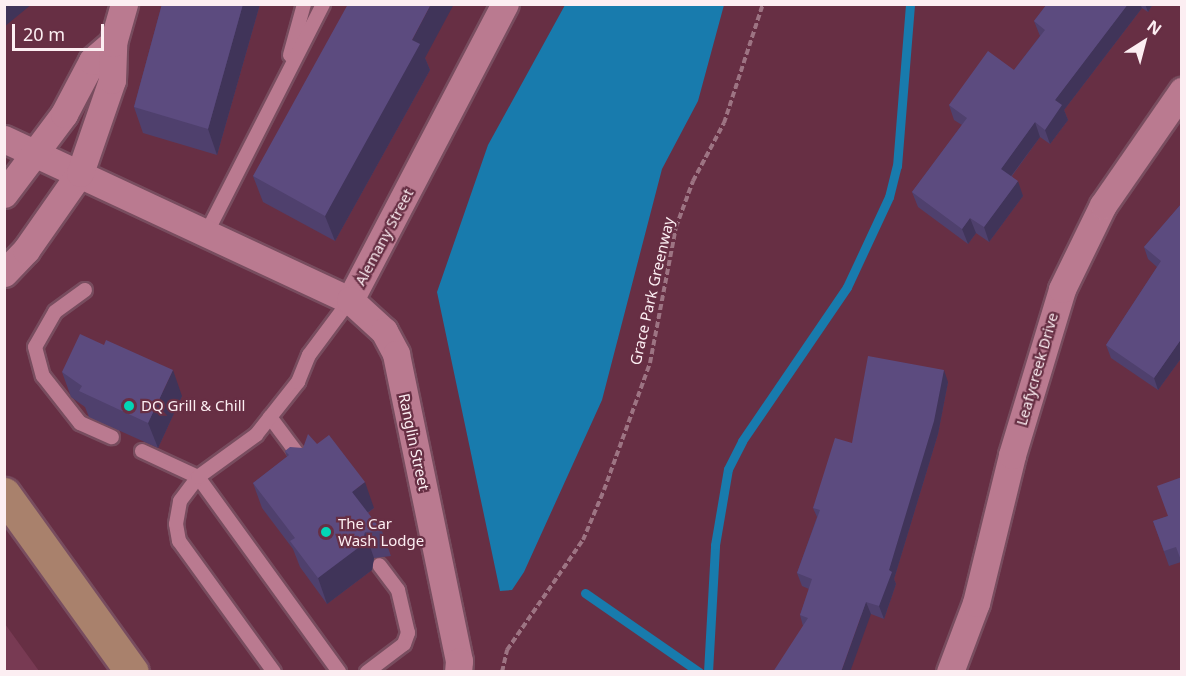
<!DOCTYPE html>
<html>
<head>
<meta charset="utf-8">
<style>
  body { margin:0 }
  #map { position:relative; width:1186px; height:676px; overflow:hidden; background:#672f44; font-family:"Noto Sans",sans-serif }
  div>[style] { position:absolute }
  .built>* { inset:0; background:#783a53 }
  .water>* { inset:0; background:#187bad }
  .stream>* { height:9px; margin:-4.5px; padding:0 4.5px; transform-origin:4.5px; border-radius:4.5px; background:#187bad }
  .path>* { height:4px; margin-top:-2px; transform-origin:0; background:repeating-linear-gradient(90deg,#9d7483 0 6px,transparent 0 9px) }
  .roads { filter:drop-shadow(2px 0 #784d5f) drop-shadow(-2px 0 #784d5f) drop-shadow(0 2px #784d5f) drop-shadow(0 -2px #784d5f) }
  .lane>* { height:14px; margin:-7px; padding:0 7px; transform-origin:7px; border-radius:7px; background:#ba7a90 }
  .street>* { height:27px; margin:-13.5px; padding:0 13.5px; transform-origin:13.5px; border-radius:13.5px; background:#ba7a90 }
  .secondary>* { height:33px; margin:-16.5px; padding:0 16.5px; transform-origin:16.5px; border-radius:16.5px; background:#a9816c }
  .wall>* { inset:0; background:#4f406d }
  .shaded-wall>* { inset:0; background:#403459 }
  .building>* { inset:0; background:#5c4b7f }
  .dots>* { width:16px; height:16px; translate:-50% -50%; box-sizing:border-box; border:3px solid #672f44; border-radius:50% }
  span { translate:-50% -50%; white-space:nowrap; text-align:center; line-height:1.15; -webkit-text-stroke:4.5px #672f44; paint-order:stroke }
  .street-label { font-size:15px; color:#fceef2 }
  .poi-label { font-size:15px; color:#fceef2 }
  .left { translate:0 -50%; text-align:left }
  .frame { position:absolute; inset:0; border:6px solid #fceef2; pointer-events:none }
  .north { position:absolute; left:1114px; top:12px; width:60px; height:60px; -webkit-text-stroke:4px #672f44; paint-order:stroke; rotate:36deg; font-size:16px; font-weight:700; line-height:24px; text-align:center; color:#fceef2 }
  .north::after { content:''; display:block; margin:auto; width:21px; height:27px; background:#fceef2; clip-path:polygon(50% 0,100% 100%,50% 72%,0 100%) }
  .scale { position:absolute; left:12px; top:24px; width:92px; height:27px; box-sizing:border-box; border:3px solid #fceef2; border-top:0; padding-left:8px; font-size:18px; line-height:21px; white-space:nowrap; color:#fceef2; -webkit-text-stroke:4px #672f44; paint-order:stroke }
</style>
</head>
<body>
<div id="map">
  <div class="built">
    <i style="clip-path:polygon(4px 624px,5px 624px,39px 671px,5px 671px)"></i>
  </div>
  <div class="water">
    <i style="clip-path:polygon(565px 5px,724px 5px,698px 101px,662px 169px,602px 400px,524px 572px,512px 590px,500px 591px,437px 292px,488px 145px)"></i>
  </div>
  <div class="stream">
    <i style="left:585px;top:593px;width:139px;rotate:34.7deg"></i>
    <i style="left:708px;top:672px;width:127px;rotate:-86.8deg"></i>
    <i style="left:715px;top:545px;width:77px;rotate:-80.3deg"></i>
    <i style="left:728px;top:469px;width:31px;rotate:-63deg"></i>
    <i style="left:742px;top:441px;width:186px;rotate:-55.7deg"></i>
    <i style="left:847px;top:287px;width:99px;rotate:-65deg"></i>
    <i style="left:889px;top:197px;width:32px;rotate:-76deg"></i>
    <i style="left:897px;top:166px;width:163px;rotate:-85.4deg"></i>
  </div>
  <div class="path">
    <i style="left:502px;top:672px;width:23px;rotate:-77deg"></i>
    <i style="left:507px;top:650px;width:134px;rotate:-55.4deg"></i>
    <i style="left:583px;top:540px;width:54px;rotate:-67.2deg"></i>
    <i style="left:604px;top:490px;width:135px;rotate:-70.1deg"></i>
    <i style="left:650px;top:363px;width:138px;rotate:-79.2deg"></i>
    <i style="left:676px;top:227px;width:49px;rotate:-69.7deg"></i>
    <i style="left:693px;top:181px;width:66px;rotate:-61.9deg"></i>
    <i style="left:724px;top:123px;width:125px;rotate:-71.9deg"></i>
  </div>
  <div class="roads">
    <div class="lane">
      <i style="left:290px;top:55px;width:53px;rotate:-74.6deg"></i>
      <i style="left:207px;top:232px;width:256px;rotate:-63deg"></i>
      <i style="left:85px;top:290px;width:37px;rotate:144deg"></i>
      <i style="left:55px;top:312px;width:40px;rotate:119.7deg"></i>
      <i style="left:35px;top:347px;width:30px;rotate:75deg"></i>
      <i style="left:43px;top:376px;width:60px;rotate:51.8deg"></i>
      <i style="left:80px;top:423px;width:35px;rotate:24deg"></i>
      <i style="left:270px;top:417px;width:54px;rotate:53.3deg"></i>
      <i style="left:142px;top:451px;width:62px;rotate:24.9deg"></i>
      <i style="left:198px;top:477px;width:241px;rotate:54.1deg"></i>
      <i style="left:274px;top:672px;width:162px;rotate:-125.9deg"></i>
      <i style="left:179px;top:541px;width:17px;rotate:-100deg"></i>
      <i style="left:176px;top:524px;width:23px;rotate:-80deg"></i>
      <i style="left:180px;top:501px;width:30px;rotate:-53deg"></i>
      <i style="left:198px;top:477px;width:72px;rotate:-35.9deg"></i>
      <i style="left:256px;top:435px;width:68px;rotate:-51.6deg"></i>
      <i style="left:298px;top:382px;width:29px;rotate:-68deg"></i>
      <i style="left:309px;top:355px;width:69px;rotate:-53.3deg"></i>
      <i style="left:367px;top:672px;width:46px;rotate:-37.1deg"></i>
      <i style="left:404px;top:644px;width:12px;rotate:-70deg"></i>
      <i style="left:408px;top:633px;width:44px;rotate:-103.1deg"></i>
      <i style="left:398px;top:590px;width:31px;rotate:-127deg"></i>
    </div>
    <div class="street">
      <i style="left:4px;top:139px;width:382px;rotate:25deg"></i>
      <i style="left:350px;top:300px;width:334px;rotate:-62.4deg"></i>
      <i style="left:4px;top:194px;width:100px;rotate:-53.1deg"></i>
      <i style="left:64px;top:114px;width:60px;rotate:-62.2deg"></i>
      <i style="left:92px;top:61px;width:28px;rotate:-41deg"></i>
      <i style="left:4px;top:273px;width:32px;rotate:-46deg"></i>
      <i style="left:26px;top:250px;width:94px;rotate:-55deg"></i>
      <i style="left:80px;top:173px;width:98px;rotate:-71deg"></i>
      <i style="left:112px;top:80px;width:37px;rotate:-88deg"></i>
      <i style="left:113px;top:43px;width:41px;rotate:-74.2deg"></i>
      <i style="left:350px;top:300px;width:46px;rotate:42.4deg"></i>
      <i style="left:384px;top:331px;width:26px;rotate:62deg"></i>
      <i style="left:396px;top:354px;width:313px;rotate:78.4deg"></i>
      <i style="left:459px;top:661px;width:11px;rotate:95deg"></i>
      <i style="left:950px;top:672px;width:74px;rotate:-69.4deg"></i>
      <i style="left:976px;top:603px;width:152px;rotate:-76.3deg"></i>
      <i style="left:1012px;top:455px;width:173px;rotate:-73.2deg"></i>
      <i style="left:1062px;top:289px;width:93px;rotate:-64deg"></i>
      <i style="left:1103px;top:205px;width:139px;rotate:-55.3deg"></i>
    </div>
    <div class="secondary">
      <i style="left:4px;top:494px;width:219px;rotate:54.3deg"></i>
    </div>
  </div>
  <div class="wall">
    <i style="clip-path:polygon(162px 4px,260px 4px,217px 155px,143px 133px,134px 107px)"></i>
    <i style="clip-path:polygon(1047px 4px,1153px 4px,1148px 12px,1142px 8px,1064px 110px,1068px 120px,1050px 144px,1040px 137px,1012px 176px,1023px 196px,989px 242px,976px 233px,968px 244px,918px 207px,912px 192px,962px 125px,954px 120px,949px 105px,1014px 70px,1040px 36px,1034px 21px)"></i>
    <i style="clip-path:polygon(425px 58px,430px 70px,335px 241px,263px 202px,253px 176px)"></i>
    <i style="clip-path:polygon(1182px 203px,1182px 357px,1158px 390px,1111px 358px,1106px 345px,1157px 267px,1148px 259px,1144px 247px)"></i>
    <i style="clip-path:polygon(62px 372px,182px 396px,158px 448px,89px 417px,85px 407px,71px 397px)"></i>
    <i style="clip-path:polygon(948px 382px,938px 434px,894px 579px,896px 584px,884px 619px,871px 614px,803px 626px,800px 615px,809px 589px,802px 586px,797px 573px,817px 517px,813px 508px,852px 443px)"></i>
    <i style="clip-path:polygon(317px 444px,374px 508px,368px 513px,382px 531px,391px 556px,374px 558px,372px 570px,327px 604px,300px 567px,293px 549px,262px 508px,253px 483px,287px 457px,285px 451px,303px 448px)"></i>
    <i style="clip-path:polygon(1182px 477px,1181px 562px,1169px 566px,1153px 521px,1168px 516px)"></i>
  </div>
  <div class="shaded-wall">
    <i style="clip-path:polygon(4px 4px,32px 4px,4px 27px)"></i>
    <i style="clip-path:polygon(243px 4px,260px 4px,217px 155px,208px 129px)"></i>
    <i style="clip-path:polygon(431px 4px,454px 4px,425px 58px,430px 70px,335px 241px,325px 216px,412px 40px)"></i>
    <i style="clip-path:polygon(1128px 4px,1140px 4px,1142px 8px,1064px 110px,1068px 120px,1050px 144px,1045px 130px,1055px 100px)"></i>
    <i style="clip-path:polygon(1145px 4px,1153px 4px,1148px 12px)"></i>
    <i style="clip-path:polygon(1035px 122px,1040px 137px,1006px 183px,1001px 169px)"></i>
    <i style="clip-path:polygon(1018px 181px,1023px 196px,989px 242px,984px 227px)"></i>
    <i style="clip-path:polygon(970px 218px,976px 233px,968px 244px,962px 229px)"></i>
    <i style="clip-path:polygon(1182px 338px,1182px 357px,1158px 390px,1154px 378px)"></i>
    <i style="clip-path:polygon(173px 370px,182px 396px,158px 448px,148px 423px)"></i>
    <i style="clip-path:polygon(944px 370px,948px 382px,938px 434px,894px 579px,896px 584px,884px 619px,879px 606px)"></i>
    <i style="clip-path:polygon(365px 482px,374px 508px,361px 517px,352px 492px)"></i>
    <i style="clip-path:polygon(365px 532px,374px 558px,372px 570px,327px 604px,318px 578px)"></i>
    <i style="clip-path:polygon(866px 602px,871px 614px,850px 672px,841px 672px)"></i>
  </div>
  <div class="building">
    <i style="clip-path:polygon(162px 4px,243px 4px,208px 129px,134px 107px)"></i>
    <i style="clip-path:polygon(348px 4px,431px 4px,412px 40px,420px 44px,325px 216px,253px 176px)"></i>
    <i style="clip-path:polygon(1047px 4px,1128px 4px,1055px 100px,1062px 105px,1045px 130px,1035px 122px,1001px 169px,1018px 181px,984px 227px,970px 218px,962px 229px,912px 192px,967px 118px,949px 105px,988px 51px,1014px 70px,1045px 30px,1034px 21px)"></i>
    <i style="clip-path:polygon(1182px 203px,1182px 338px,1154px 378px,1106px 345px,1161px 261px,1144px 247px)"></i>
    <i style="clip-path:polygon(80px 334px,104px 345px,106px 340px,173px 370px,148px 423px,79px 391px,82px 386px,62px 372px)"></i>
    <i style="clip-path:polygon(868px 356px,944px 370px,934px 421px,889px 570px,892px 572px,879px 606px,866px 602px,841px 672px,773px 672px,808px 618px,800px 615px,812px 579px,797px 573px,820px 510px,813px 508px,835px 438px,852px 443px)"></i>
    <i style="clip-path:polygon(308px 434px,317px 444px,329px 435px,365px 482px,352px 492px,382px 531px,365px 532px,362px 545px,318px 578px,290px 541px,295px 538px,253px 483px,289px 455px,285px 451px,290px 447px,303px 448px)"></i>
    <i style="clip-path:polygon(1182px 477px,1182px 563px,1176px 547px,1164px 551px,1153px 521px,1168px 516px,1157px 486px)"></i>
  </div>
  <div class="dots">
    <i style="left:129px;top:406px;background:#03d5b6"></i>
    <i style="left:326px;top:532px;background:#03d5b6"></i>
  </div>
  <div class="street-label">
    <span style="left:384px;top:237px;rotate:-62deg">Alemany Street</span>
    <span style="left:652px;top:291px;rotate:-77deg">Grace Park Greenway</span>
    <span style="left:1037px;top:369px;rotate:-74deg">Leafycreek Drive</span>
    <span style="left:414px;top:442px;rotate:78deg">Ranglin Street</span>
  </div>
  <div class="poi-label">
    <span class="left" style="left:141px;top:406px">DQ Grill &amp; Chill</span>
    <span class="left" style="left:338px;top:532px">The Car<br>Wash Lodge</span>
  </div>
  <div class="frame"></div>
  <div class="north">N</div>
  <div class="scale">20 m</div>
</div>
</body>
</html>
